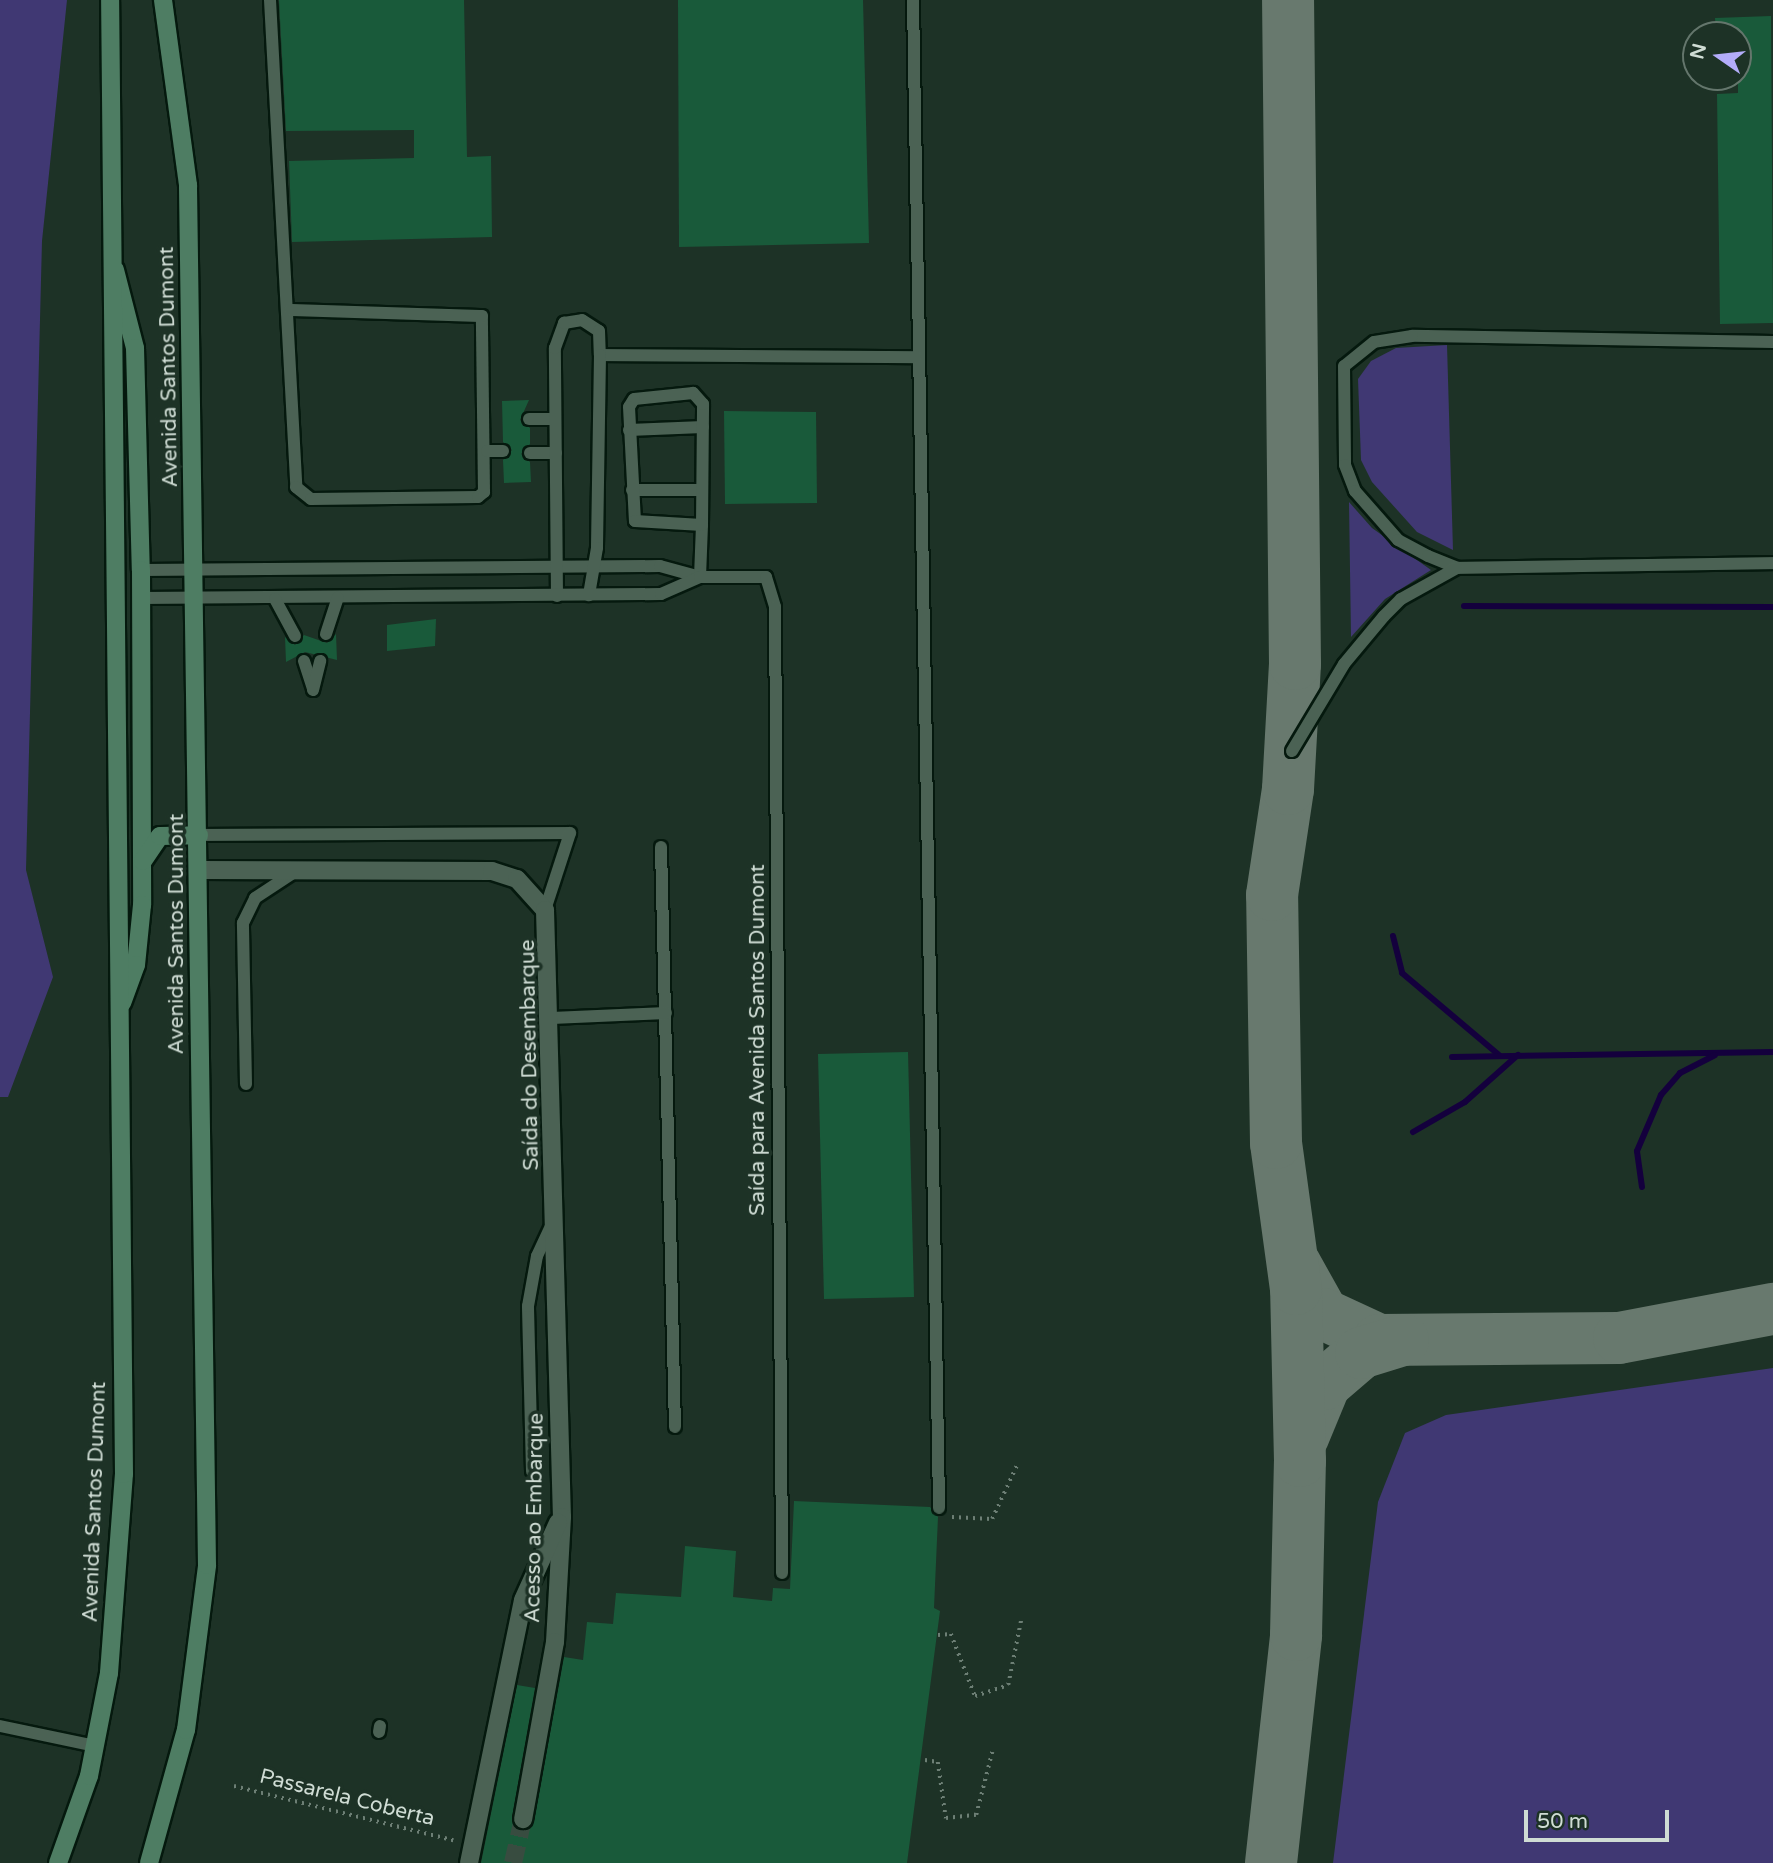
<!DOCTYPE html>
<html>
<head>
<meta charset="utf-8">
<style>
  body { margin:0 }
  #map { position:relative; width:1773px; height:1863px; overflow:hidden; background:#1d3226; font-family:"Varela Round",sans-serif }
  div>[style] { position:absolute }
  .green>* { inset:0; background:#403873 }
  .stream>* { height:6px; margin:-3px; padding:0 3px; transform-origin:3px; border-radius:3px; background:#14003d }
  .taxiway>* { height:52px; margin:-26px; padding:0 26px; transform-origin:26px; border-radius:26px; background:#68796e }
  .building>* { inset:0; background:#195a3a }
  .minor-tunnel>* { height:18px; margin-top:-9px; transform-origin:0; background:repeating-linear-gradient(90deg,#384c40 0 18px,transparent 0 27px) }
  .path>* { height:3.5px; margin-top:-1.75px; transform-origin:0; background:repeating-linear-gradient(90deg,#6d7f75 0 2px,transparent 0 7px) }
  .roads { filter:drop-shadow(2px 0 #05190e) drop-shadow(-2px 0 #05190e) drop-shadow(0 2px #05190e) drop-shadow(0 -2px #05190e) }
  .service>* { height:12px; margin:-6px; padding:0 6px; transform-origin:6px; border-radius:6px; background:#4b6254 }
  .minor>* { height:18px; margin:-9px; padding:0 9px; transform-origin:9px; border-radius:9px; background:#4b6254 }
  .secondary>* { height:18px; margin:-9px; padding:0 9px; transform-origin:9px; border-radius:9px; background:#4e7d63 }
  span { translate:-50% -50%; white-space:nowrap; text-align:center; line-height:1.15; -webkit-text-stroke:7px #1d3226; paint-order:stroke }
  .street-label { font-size:21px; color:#cfdcd4 }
  .north { position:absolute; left:1682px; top:21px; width:70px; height:70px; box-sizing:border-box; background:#1d3226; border:2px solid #64766c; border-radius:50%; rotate:284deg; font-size:19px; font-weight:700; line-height:28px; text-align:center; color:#cfdcd4 }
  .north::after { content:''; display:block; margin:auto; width:24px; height:32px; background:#b3adf9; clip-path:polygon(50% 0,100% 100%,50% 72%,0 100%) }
  .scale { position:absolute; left:1524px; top:1810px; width:145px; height:32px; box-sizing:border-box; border:4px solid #cfdcd4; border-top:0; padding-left:9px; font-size:21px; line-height:24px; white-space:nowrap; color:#cfdcd4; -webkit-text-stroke:5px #1d3226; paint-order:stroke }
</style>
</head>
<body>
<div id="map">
  <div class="green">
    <i style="clip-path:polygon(0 0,67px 0,42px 241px,26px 870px,53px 977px,8px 1097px,0 1097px)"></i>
    <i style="clip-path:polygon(1447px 345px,1453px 550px,1417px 532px,1372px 482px,1361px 460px,1358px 379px,1371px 361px,1396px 348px)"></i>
    <i style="clip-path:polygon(1349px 502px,1372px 528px,1431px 570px,1385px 599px,1351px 637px)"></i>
    <i style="clip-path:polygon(1773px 1368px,1773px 1863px,1333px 1863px,1378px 1502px,1405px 1433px,1446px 1415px)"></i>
  </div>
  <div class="stream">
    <i style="left:1464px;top:606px;width:309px;rotate:0.2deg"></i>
    <i style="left:1393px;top:936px;width:38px;rotate:76deg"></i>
    <i style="left:1402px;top:973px;width:127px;rotate:40.2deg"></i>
    <i style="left:1452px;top:1057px;width:321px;rotate:-0.9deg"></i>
    <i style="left:1413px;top:1132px;width:60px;rotate:-30deg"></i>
    <i style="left:1465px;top:1102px;width:71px;rotate:-41.6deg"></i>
    <i style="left:1642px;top:1187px;width:36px;rotate:-98deg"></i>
    <i style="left:1637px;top:1151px;width:61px;rotate:-66.8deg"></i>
    <i style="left:1661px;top:1095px;width:29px;rotate:-49deg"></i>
    <i style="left:1680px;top:1073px;width:39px;rotate:-27deg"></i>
  </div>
  <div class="taxiway">
    <i style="left:1295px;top:1264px;width:57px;rotate:60.8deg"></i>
    <i style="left:1323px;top:1314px;width:62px;rotate:24.9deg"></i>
    <i style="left:1379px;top:1340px;width:240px;rotate:-0.5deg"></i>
    <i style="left:1619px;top:1338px;width:157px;rotate:-10.7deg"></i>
    <i style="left:1303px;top:1437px;width:57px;rotate:-67.5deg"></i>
    <i style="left:1325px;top:1384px;width:48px;rotate:-40.7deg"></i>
    <i style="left:1361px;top:1353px;width:44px;rotate:-17.2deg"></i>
    <i style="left:1271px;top:1863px;width:229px;rotate:-83.7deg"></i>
    <i style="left:1296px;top:1635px;width:174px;rotate:-88.7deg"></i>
    <i style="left:1300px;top:1461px;width:172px;rotate:-91.3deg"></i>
    <i style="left:1296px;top:1289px;width:147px;rotate:-97.8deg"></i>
    <i style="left:1276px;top:1143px;width:248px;rotate:-90.9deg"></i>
    <i style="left:1272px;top:895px;width:107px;rotate:-81.4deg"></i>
    <i style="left:1288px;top:789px;width:125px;rotate:-86.8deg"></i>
    <i style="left:1295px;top:664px;width:664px;rotate:-90.6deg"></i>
  </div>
  <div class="building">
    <i style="clip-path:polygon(279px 0,464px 0,467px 157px,491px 156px,492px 237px,292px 242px,289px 161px,414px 158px,414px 130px,286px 131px)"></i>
    <i style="clip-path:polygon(678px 0,863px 0,869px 243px,679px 247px)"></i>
    <i style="clip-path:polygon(1771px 16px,1773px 323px,1720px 324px,1717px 94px,1738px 93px,1738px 35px,1716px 35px,1715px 18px)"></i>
    <i style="clip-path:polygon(529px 400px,520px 420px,530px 428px,530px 444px,521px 454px,530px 462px,531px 482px,504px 483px,503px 460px,512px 450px,503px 442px,502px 401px)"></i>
    <i style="clip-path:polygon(724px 411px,816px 412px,817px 503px,725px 504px)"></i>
    <i style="clip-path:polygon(436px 619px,435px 646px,387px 651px,387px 625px)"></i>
    <i style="clip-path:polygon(336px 634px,337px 660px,305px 652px,286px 662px,285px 637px,295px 645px,304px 635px,327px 643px)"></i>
    <i style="clip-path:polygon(908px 1052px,914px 1297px,824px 1299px,818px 1054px)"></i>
    <i style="clip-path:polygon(794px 1501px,930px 1507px,938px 1517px,934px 1608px,940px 1611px,907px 1863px,481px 1863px,517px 1685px,535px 1688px,512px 1817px,522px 1830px,534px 1821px,564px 1657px,583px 1660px,587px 1622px,613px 1624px,616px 1593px,681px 1597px,685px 1546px,736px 1551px,733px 1597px,772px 1601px,773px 1588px,790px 1589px)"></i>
  </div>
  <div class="minor-tunnel">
    <i style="left:513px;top:1863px;width:45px;rotate:-77.2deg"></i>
  </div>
  <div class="path">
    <i style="left:952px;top:1517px;width:40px;rotate:2.9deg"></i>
    <i style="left:992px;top:1519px;width:60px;rotate:-65.2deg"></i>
    <i style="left:938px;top:1635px;width:13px;rotate:-4deg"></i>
    <i style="left:951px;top:1634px;width:66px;rotate:68.8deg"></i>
    <i style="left:975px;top:1696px;width:35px;rotate:-18deg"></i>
    <i style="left:1008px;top:1685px;width:66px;rotate:-78.7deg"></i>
    <i style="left:925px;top:1760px;width:13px;rotate:9deg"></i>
    <i style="left:938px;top:1762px;width:57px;rotate:81.9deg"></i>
    <i style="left:946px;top:1818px;width:30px;rotate:-6deg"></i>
    <i style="left:976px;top:1815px;width:65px;rotate:-75.7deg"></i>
    <i style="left:234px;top:1786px;width:226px;rotate:13.9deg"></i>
  </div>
  <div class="roads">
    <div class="service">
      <i style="left:270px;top:0;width:488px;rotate:86.9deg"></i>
      <i style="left:296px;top:487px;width:19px;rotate:39deg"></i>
      <i style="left:311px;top:499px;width:167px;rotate:-0.7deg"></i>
      <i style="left:478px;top:497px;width:8px;rotate:-40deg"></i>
      <i style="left:484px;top:492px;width:176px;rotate:-90.7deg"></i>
      <i style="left:482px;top:316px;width:192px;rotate:-178.2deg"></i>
      <i style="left:913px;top:0;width:1508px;rotate:89.01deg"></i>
      <i style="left:1773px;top:342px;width:361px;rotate:-179deg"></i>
      <i style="left:1412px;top:336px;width:38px;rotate:171deg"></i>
      <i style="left:1374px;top:342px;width:38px;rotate:141deg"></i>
      <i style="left:1344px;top:366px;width:99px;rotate:89.4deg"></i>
      <i style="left:1345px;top:465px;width:28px;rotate:69deg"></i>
      <i style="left:1355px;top:491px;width:65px;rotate:48.7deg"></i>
      <i style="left:1398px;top:540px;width:34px;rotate:28deg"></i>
      <i style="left:1428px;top:556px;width:31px;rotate:22deg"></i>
      <i style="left:1457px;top:568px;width:316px;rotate:-0.9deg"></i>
      <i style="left:600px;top:355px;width:316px;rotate:0.4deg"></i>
      <i style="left:529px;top:419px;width:26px"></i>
      <i style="left:629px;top:430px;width:74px;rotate:-2.3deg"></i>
      <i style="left:487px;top:451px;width:16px"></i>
      <i style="left:530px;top:453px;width:26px"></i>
      <i style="left:632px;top:490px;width:70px"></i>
      <i style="left:141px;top:570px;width:519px;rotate:-0.44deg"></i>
      <i style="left:660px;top:566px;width:41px;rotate:15.4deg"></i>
      <i style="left:700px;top:577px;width:52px;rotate:-87.8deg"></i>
      <i style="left:702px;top:525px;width:121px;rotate:-89.5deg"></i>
      <i style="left:703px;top:404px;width:15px;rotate:-132deg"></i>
      <i style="left:693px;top:393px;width:59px;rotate:174.2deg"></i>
      <i style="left:634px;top:399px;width:9px;rotate:122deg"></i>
      <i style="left:629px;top:407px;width:114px;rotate:87deg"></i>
      <i style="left:635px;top:521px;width:67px;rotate:3.4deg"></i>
      <i style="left:557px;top:596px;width:248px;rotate:-90.5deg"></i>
      <i style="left:555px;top:348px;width:27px;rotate:-70deg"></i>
      <i style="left:564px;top:323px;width:18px;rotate:-9deg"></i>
      <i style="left:582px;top:320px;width:20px;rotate:33deg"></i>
      <i style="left:599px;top:331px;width:24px;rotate:88deg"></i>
      <i style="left:600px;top:355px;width:193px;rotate:90.9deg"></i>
      <i style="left:597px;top:548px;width:48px;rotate:99.7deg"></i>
      <i style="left:141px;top:598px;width:520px;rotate:-0.44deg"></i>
      <i style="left:661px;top:594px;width:43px;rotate:-23.6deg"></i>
      <i style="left:700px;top:577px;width:66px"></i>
      <i style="left:766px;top:577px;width:31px;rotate:73deg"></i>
      <i style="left:775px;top:607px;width:966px;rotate:89.58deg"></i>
      <i style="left:275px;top:599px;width:42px;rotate:61.6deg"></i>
      <i style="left:326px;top:634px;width:38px;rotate:-72deg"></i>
      <i style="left:304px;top:661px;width:29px;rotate:72deg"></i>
      <i style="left:313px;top:690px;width:30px;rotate:-76deg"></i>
      <i style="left:1292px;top:751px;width:101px;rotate:-59.1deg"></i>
      <i style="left:1344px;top:664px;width:62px;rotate:-50.2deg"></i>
      <i style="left:1384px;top:616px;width:24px;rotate:-45deg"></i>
      <i style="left:1401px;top:599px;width:64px;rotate:-29deg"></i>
      <i style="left:199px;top:835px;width:371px;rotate:-0.3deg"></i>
      <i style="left:570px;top:833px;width:81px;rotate:108deg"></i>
      <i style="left:661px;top:847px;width:580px;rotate:88.62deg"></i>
      <i style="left:552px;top:1018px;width:114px;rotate:-2.5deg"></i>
      <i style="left:246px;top:1084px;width:161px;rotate:-91.1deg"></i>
      <i style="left:243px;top:923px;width:28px;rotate:-64deg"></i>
      <i style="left:255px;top:898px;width:45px;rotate:-33.3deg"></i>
      <i style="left:532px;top:1471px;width:165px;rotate:-91.4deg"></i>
      <i style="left:528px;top:1306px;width:51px;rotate:-79.8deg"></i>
      <i style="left:537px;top:1256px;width:35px;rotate:-65deg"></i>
      <i style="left:0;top:1726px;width:98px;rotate:11.8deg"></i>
      <i style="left:379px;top:1732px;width:6px;rotate:-81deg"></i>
    </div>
    <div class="minor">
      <i style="left:200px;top:870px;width:292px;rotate:0.2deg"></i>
      <i style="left:492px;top:871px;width:26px;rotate:18deg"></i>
      <i style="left:517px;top:879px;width:42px;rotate:47.9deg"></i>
      <i style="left:545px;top:910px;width:607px;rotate:88.4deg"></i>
      <i style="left:562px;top:1517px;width:125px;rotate:93.2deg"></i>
      <i style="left:555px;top:1642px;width:180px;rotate:100.2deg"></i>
      <i style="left:469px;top:1863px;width:268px;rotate:-78.4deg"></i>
      <i style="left:523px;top:1600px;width:85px;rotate:-65.6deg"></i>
    </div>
    <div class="secondary">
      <i style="left:115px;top:270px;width:81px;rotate:75.6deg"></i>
      <i style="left:135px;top:348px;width:222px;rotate:88.5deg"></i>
      <i style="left:141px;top:570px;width:335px;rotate:89.8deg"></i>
      <i style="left:142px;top:905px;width:60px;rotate:95.7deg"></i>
      <i style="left:136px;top:965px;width:40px;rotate:110.2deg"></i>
      <i style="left:143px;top:861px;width:30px;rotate:-56deg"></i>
      <i style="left:160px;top:836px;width:39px;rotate:-1deg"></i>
      <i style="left:58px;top:1863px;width:92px;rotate:-70.4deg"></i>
      <i style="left:89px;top:1776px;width:105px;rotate:-79deg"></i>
      <i style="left:109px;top:1673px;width:200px;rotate:-85.7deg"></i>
      <i style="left:124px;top:1474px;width:1474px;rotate:-90.54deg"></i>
      <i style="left:149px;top:1863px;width:138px;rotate:-74.5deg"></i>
      <i style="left:186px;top:1730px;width:166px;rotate:-82.7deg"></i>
      <i style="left:207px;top:1565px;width:1380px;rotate:-90.79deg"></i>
      <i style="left:188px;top:185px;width:187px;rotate:-97.7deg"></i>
    </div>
  </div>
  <div class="street-label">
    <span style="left:169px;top:367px;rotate:-91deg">Avenida Santos Dumont</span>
    <span style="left:177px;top:934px;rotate:-90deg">Avenida Santos Dumont</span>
    <span style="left:758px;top:1040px;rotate:-90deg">Saída para Avenida Santos Dumont</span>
    <span style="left:530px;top:1055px;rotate:-91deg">Saída do Desembarque</span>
    <span style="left:95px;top:1502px;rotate:-88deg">Avenida Santos Dumont</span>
    <span style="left:535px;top:1518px;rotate:-89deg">Acesso ao Embarque</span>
    <span style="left:347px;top:1798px;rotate:14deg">Passarela Coberta</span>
  </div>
  <div class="north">N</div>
  <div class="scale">50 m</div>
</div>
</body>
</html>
